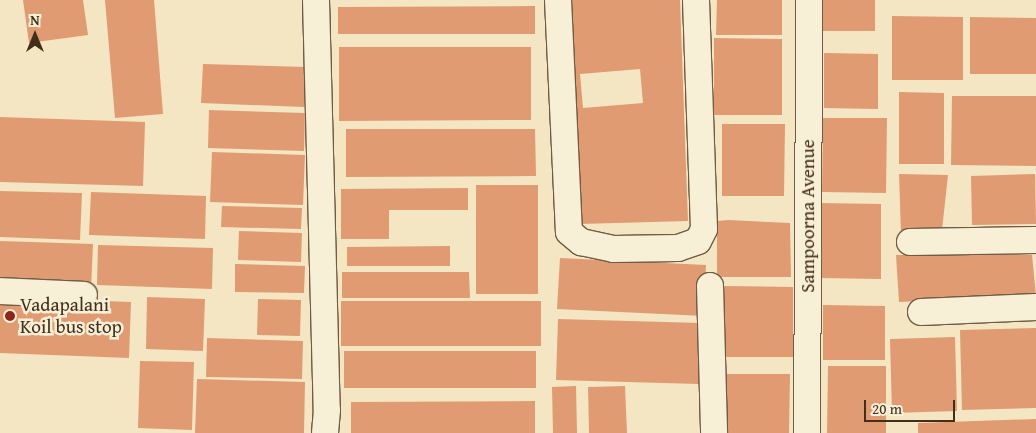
<!DOCTYPE html>
<html>
<head>
<meta charset="utf-8">
<style>
  body { margin:0 }
  #map { position:relative; width:1036px; height:433px; overflow:hidden; background:#f4e6c2; font-family:"Gentium Book Plus",serif }
  div>[style] { position:absolute }
  .building>* { inset:0; background:#e09b73 }
  .roads { filter:drop-shadow(1px 0 #6e5c44) drop-shadow(-1px 0 #6e5c44) drop-shadow(0 1px #6e5c44) drop-shadow(0 -1px #6e5c44) }
  .minor>* { height:26px; margin:-13px; padding:0 13px; transform-origin:13px; border-radius:13px; background:#f8efd7 }
  .dots>* { width:14px; height:14px; translate:-50% -50%; box-sizing:border-box; border:2px solid #f8efd7; border-radius:50% }
  span { translate:-50% -50%; white-space:nowrap; text-align:center; line-height:1.15; -webkit-text-stroke:5px #f8efd7; paint-order:stroke }
  .street-label { font-size:19px; color:#422e1a }
  .poi-label { font-size:19px; color:#422e1a }
  .left { translate:0 -50%; text-align:left }
  .north { position:absolute; left:10px; top:10px; width:50px; height:50px; -webkit-text-stroke:4px #f8efd7; paint-order:stroke; rotate:0deg; font-size:14px; font-weight:700; line-height:20px; text-align:center; color:#422e1a }
  .north::after { content:''; display:block; margin:auto; width:18px; height:22px; background:#422e1a; clip-path:polygon(50% 0,100% 100%,50% 72%,0 100%) }
  .scale { position:absolute; left:864px; top:400px; width:91px; height:22px; box-sizing:border-box; border:2px solid #422e1a; border-top:0; padding-left:6px; font-size:15px; line-height:18px; white-space:nowrap; color:#422e1a; -webkit-text-stroke:4px #f8efd7; paint-order:stroke }
</style>
</head>
<body>
<div id="map">
  <div class="building">
    <i style="clip-path:polygon(23px 0,83px 0,88px 35px,29px 43px)"></i>
    <i style="clip-path:polygon(105px 0,154px 0,163px 114px,115px 118px)"></i>
    <i style="clip-path:polygon(evenodd,572px 0,680px 0,688px 221px,580px 224px,572px 0,640px 69px,643px 103px,583px 108px,580px 74px,640px 69px)"></i>
    <i style="clip-path:polygon(717px 0,782px 0,782px 35px,716px 35px)"></i>
    <i style="clip-path:polygon(818px 0,875px 0,875px 31px,818px 31px)"></i>
    <i style="clip-path:polygon(535px 6px,535px 34px,338px 34px,338px 7px)"></i>
    <i style="clip-path:polygon(892px 16px,963px 17px,963px 80px,892px 80px)"></i>
    <i style="clip-path:polygon(970px 17px,1036px 18px,1036px 74px,970px 74px)"></i>
    <i style="clip-path:polygon(714px 38px,782px 39px,782px 115px,714px 115px)"></i>
    <i style="clip-path:polygon(339px 47px,531px 47px,531px 120px,339px 121px)"></i>
    <i style="clip-path:polygon(824px 53px,878px 54px,878px 109px,824px 108px)"></i>
    <i style="clip-path:polygon(203px 64px,306px 67px,304px 107px,201px 103px)"></i>
    <i style="clip-path:polygon(899px 92px,944px 93px,944px 164px,899px 164px)"></i>
    <i style="clip-path:polygon(952px 96px,1036px 96px,1036px 166px,951px 165px)"></i>
    <i style="clip-path:polygon(209px 110px,305px 113px,304px 151px,208px 148px)"></i>
    <i style="clip-path:polygon(0 117px,145px 122px,143px 186px,0 182px)"></i>
    <i style="clip-path:polygon(823px 118px,887px 118px,886px 193px,822px 192px)"></i>
    <i style="clip-path:polygon(722px 124px,785px 124px,784px 196px,722px 196px)"></i>
    <i style="clip-path:polygon(346px 129px,535px 129px,536px 176px,346px 177px)"></i>
    <i style="clip-path:polygon(212px 152px,305px 155px,303px 205px,210px 202px)"></i>
    <i style="clip-path:polygon(899px 174px,948px 175px,942px 230px,901px 234px)"></i>
    <i style="clip-path:polygon(1035px 174px,1036px 224px,972px 225px,971px 176px)"></i>
    <i style="clip-path:polygon(476px 185px,538px 185px,538px 294px,476px 294px)"></i>
    <i style="clip-path:polygon(468px 188px,468px 210px,389px 210px,389px 239px,341px 239px,341px 189px)"></i>
    <i style="clip-path:polygon(0 191px,82px 193px,80px 240px,0 237px)"></i>
    <i style="clip-path:polygon(91px 192px,206px 196px,205px 239px,89px 235px)"></i>
    <i style="clip-path:polygon(819px 203px,881px 204px,881px 279px,819px 278px)"></i>
    <i style="clip-path:polygon(222px 206px,302px 208px,301px 229px,221px 227px)"></i>
    <i style="clip-path:polygon(728px 220px,790px 223px,791px 277px,717px 277px,717px 221px)"></i>
    <i style="clip-path:polygon(239px 231px,302px 233px,301px 262px,238px 260px)"></i>
    <i style="clip-path:polygon(0 241px,93px 244px,91px 290px,0 287px)"></i>
    <i style="clip-path:polygon(98px 245px,213px 248px,212px 289px,97px 285px)"></i>
    <i style="clip-path:polygon(450px 246px,450px 266px,347px 266px,347px 247px)"></i>
    <i style="clip-path:polygon(896px 255px,1032px 255px,1036px 296px,899px 302px)"></i>
    <i style="clip-path:polygon(560px 258px,706px 265px,704px 316px,557px 309px)"></i>
    <i style="clip-path:polygon(235px 264px,305px 266px,304px 293px,235px 292px)"></i>
    <i style="clip-path:polygon(342px 272px,469px 272px,470px 298px,342px 298px)"></i>
    <i style="clip-path:polygon(723px 286px,793px 287px,793px 357px,722px 357px)"></i>
    <i style="clip-path:polygon(0 297px,131px 302px,129px 358px,0 353px)"></i>
    <i style="clip-path:polygon(147px 297px,205px 299px,203px 351px,146px 349px)"></i>
    <i style="clip-path:polygon(258px 299px,301px 300px,300px 336px,257px 335px)"></i>
    <i style="clip-path:polygon(341px 301px,541px 301px,541px 346px,341px 346px)"></i>
    <i style="clip-path:polygon(823px 305px,885px 306px,885px 360px,823px 360px)"></i>
    <i style="clip-path:polygon(558px 319px,701px 323px,699px 384px,556px 380px)"></i>
    <i style="clip-path:polygon(1036px 328px,1036px 408px,962px 410px,960px 330px)"></i>
    <i style="clip-path:polygon(955px 337px,957px 411px,892px 413px,890px 339px)"></i>
    <i style="clip-path:polygon(207px 338px,303px 341px,302px 379px,206px 377px)"></i>
    <i style="clip-path:polygon(344px 351px,536px 351px,536px 388px,344px 388px)"></i>
    <i style="clip-path:polygon(140px 361px,194px 362px,192px 430px,138px 428px)"></i>
    <i style="clip-path:polygon(828px 366px,886px 366px,886px 433px,827px 433px)"></i>
    <i style="clip-path:polygon(727px 374px,790px 374px,789px 433px,726px 433px)"></i>
    <i style="clip-path:polygon(197px 379px,305px 382px,304px 433px,195px 433px)"></i>
    <i style="clip-path:polygon(576px 386px,577px 433px,553px 433px,552px 387px)"></i>
    <i style="clip-path:polygon(625px 386px,627px 433px,589px 433px,588px 387px)"></i>
    <i style="clip-path:polygon(535px 401px,535px 433px,351px 433px,351px 402px)"></i>
    <i style="clip-path:polygon(1036px 419px,1036px 433px,918px 433px,918px 423px)"></i>
  </div>
  <div class="roads">
    <div class="minor">
      <i style="left:316px;top:0;width:410px;rotate:88.5deg"></i>
      <i style="left:327px;top:410px;width:23px;rotate:95deg"></i>
      <i style="left:558px;top:0;width:232px;rotate:87.3deg"></i>
      <i style="left:569px;top:232px;width:16px;rotate:40deg"></i>
      <i style="left:581px;top:242px;width:33px;rotate:12deg"></i>
      <i style="left:613px;top:249px;width:65px;rotate:-0.9deg"></i>
      <i style="left:678px;top:248px;width:21px;rotate:-19deg"></i>
      <i style="left:698px;top:241px;width:13px;rotate:-63deg"></i>
      <i style="left:704px;top:229px;width:229px;rotate:-92deg"></i>
      <i style="left:910px;top:242px;width:126px;rotate:-0.9deg"></i>
      <i style="left:710px;top:286px;width:147px;rotate:88.4deg"></i>
      <i style="left:0;top:291px;width:84px;rotate:2.7deg"></i>
      <i style="left:921px;top:312px;width:115px;rotate:-2.5deg"></i>
      <i style="left:807px;top:433px;width:433px;rotate:-89.7deg"></i>
    </div>
  </div>
  <div class="dots">
    <i style="left:10px;top:316px;background:#8f2418"></i>
  </div>
  <div class="street-label">
    <span style="left:808px;top:216px;rotate:-90deg">Sampoorna Avenue</span>
  </div>
  <div class="poi-label">
    <span class="left" style="left:20px;top:316px">Vadapalani<br>Koil bus stop</span>
  </div>
  <div class="north">N</div>
  <div class="scale">20 m</div>
</div>
</body>
</html>
